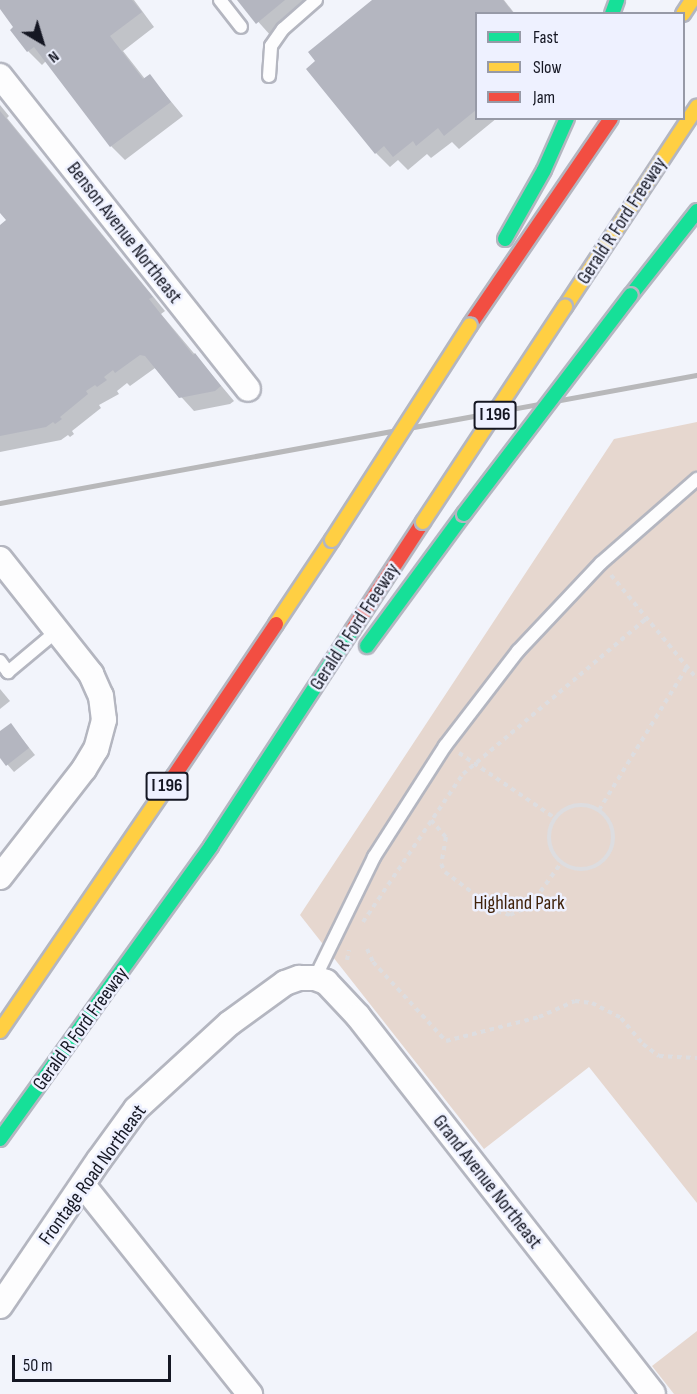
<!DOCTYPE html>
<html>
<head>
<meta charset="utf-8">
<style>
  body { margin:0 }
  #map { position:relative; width:697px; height:1394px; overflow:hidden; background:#f2f4fb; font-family:"Sofia Sans Condensed",sans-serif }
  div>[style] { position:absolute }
  .green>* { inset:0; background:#e6d7cf }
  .shadow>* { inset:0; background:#0003 }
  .building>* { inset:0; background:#b4b6c0 }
  .path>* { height:4px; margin-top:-2px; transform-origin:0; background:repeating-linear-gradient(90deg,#dddde0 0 4.5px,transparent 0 9px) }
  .path>.ring { margin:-2px; padding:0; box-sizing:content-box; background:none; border:4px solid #dddde0; border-radius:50% }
  .roads { filter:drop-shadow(2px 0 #b4b6c0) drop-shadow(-2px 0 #b4b6c0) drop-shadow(0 2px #b4b6c0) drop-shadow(0 -2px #b4b6c0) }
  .lane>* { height:12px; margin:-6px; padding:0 6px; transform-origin:6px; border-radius:6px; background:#fdfdfe }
  .street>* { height:24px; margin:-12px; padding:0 12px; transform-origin:12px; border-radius:12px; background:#fdfdfe }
  .fast>* { height:14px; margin:-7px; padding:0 7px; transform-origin:7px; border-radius:7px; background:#16e098 }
  .slow>* { height:14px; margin:-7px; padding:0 7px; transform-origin:7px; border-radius:7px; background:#ffcf43 }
  .jam>* { height:14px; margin:-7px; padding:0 7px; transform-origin:7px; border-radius:7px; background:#f24e42 }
  .rail>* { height:4.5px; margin:-2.25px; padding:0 2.25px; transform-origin:2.25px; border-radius:2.25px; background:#b8b8ba }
  .bridges { filter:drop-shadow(2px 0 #b4b6c0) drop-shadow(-2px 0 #b4b6c0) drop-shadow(0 2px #b4b6c0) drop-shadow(0 -2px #b4b6c0) }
  .fast-bridge>* { height:14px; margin:-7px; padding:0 7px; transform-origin:7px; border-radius:7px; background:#16e098 }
  .slow-bridge>* { height:14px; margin:-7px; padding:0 7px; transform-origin:7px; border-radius:7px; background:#ffcf43 }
  span { translate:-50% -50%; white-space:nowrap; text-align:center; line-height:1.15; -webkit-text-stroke:5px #eef1ff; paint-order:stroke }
  .shield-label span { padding:2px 4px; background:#eef1ff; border:2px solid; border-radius:4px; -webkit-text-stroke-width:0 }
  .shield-label { font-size:18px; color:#151723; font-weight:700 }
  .street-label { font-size:20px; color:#151723 }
  .park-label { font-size:20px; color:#40220a }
  .legend { position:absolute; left:475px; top:12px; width:210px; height:108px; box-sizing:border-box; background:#eef1ff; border:2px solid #979aa7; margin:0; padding:8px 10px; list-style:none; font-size:18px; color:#151723 }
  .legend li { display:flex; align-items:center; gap:12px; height:30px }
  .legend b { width:30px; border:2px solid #979aa7 }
  .north { position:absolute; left:12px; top:12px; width:60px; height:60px; -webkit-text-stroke:4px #eef1ff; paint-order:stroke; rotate:142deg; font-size:16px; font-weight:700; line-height:24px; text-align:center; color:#151723 }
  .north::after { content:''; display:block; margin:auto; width:21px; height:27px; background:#151723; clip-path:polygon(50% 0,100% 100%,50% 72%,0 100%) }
  .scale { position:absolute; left:12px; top:1355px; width:159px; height:27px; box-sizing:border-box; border:3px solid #151723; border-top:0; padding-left:8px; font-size:18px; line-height:21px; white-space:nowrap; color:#151723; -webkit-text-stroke:4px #eef1ff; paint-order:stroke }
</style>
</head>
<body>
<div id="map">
  <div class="green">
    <i style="clip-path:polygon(697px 422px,697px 1203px,589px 1067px,484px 1149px,300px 915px,614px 439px)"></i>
    <i style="clip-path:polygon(697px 1331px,697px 1394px,674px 1394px,652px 1366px)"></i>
  </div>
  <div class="shadow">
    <i style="clip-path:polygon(0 0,134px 0,154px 27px,123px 51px,145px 79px,150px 76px,183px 116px,125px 160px,111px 146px,46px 61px,42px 65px,28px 51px,15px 27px,0 7px)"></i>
    <i style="clip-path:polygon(239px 0,316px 0,271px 36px)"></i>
    <i style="clip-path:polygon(375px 0,504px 0,515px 14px,476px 14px,476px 118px,497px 118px,459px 149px,452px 142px,431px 158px,427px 154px,408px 170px,398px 160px,390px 167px,376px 153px)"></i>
    <i style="clip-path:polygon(0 105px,9px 116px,7px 118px,165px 311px,161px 314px,234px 401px,230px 404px,194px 411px,155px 368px,130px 386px,127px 383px,117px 391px,119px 394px,99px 405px,101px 408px,72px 431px,74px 434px,70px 437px,68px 435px,61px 440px,0 452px,0 227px,8px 220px,0 210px)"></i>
    <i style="clip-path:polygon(0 689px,10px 701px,0 709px)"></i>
    <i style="clip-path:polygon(11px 725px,35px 755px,14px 772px,0 756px,0 733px)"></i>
  </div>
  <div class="building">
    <i style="clip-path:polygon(0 0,132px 0,142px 12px,110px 36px,143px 79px,150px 74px,171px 102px,110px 147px,34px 47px,27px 52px,10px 30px,13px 27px,0 9px)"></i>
    <i style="clip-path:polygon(237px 0,285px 0,256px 24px)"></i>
    <i style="clip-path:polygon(372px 0,503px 0,514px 14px,476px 14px,476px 110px,444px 136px,438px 128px,416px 146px,413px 141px,393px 157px,384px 146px,375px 154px,306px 69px,315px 61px,308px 52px)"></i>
    <i style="clip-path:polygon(0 111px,153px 297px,149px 299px,193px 355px,195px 353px,221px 386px,215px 391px,179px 398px,145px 356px,140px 355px,115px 373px,113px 370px,104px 377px,107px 380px,97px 387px,95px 385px,86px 391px,88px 394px,60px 417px,62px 419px,55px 424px,53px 422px,46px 427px,0 436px,0 225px,6px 220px,0 213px)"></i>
    <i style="clip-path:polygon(11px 723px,29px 748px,6px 766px,0 758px,0 731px)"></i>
  </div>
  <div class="path">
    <i style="left:611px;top:575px;width:135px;rotate:50.4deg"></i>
    <i style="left:459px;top:753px;width:116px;rotate:34.1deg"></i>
    <i class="ring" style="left:549px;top:805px;width:60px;height:60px"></i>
    <i style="left:599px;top:810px;width:168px;rotate:-58.4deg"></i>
    <i style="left:431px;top:820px;width:23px;rotate:49deg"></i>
    <i style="left:446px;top:837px;width:27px;rotate:100deg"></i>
    <i style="left:441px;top:864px;width:9px;rotate:63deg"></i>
    <i style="left:445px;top:872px;width:65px;rotate:36.9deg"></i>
    <i style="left:497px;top:911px;width:14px;rotate:17deg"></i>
    <i style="left:510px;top:915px;width:22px;rotate:-24deg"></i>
    <i style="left:530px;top:906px;width:53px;rotate:-54.2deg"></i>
    <i style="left:363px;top:922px;width:179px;rotate:-56deg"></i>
    <i style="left:463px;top:774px;width:241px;rotate:-40.3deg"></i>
    <i style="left:367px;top:949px;width:14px;rotate:65deg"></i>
    <i style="left:373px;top:962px;width:108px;rotate:47.3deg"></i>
    <i style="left:446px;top:1041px;width:96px;rotate:-14.5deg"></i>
    <i style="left:539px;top:1017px;width:39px;rotate:-24deg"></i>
    <i style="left:575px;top:1001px;width:17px;rotate:7deg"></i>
    <i style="left:592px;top:1003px;width:33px;rotate:27deg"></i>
    <i style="left:621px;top:1018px;width:34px;rotate:50deg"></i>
    <i style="left:643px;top:1044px;width:20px;rotate:37deg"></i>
    <i style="left:659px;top:1056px;width:38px;rotate:3deg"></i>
    <i style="left:347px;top:960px;width:10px;rotate:-79deg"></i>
  </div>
  <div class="roads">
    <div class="lane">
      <i style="left:220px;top:0;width:34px;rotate:52deg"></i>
      <i style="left:269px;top:76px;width:30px;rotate:-86deg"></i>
      <i style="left:271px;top:46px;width:21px;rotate:-55deg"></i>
      <i style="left:283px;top:29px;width:44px;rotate:-41.3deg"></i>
      <i style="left:0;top:661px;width:14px;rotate:54deg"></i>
      <i style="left:8px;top:672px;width:64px;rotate:-39.9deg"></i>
      <i style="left:315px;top:978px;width:135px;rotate:-64deg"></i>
      <i style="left:374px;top:857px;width:132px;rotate:-57.4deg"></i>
      <i style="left:445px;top:746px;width:120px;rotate:-52.5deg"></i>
      <i style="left:518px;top:651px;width:121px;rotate:-46.7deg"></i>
      <i style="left:601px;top:563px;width:128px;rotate:-41.2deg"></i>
    </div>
    <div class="street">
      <i style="left:0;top:76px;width:399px;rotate:51.6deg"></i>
      <i style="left:0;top:559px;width:147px;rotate:51.6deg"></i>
      <i style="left:91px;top:674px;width:24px;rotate:66deg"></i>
      <i style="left:101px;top:696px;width:24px;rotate:83deg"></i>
      <i style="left:104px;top:720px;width:30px;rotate:105deg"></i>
      <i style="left:96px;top:749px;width:23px;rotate:121deg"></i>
      <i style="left:84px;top:769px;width:137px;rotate:127.9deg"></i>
      <i style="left:83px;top:1185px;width:268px;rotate:51.4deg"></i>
      <i style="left:0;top:1306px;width:176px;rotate:-55.9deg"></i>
      <i style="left:99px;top:1160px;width:63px;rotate:-54deg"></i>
      <i style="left:136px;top:1109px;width:127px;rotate:-42.5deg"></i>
      <i style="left:230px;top:1023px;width:68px;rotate:-36deg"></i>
      <i style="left:285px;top:983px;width:15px;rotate:-20deg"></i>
      <i style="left:299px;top:978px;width:16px"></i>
      <i style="left:315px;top:978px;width:12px;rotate:20deg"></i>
      <i style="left:326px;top:982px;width:47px;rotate:46.7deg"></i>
      <i style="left:358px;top:1016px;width:479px;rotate:52deg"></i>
    </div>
    <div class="fast">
      <i style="left:612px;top:14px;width:15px;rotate:-70deg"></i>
      <i style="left:505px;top:239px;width:79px;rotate:-60.5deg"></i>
      <i style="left:544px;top:170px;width:57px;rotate:-66.1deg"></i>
      <i style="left:631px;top:295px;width:107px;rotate:-51.8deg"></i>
      <i style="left:367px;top:646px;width:164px;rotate:-53.7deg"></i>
      <i style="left:0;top:1139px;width:361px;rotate:-54.2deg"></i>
      <i style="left:211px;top:846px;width:259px;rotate:-56.8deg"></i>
    </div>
    <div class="slow">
      <i style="left:683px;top:14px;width:17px;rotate:-57deg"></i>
      <i style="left:565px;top:307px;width:240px;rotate:-56.6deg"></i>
      <i style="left:276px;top:624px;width:101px;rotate:-56.3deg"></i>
      <i style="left:0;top:1031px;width:309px;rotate:-55.7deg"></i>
    </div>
    <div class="jam">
      <i style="left:470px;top:325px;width:250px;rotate:-55.7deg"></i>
      <i style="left:353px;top:629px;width:128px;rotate:-56.8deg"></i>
      <i style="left:174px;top:776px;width:183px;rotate:-56.1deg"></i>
    </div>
  </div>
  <div class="rail">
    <i style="left:0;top:503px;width:709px;rotate:-10.41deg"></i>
  </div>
  <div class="bridges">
    <div class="fast-bridge">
      <i style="left:464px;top:514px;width:275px;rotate:-52.7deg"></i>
    </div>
    <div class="slow-bridge">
      <i style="left:423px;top:522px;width:258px;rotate:-56.6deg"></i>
      <i style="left:332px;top:540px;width:255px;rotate:-57.3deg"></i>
    </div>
  </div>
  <div class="shield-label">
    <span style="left:495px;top:415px">I 196</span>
    <span style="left:167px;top:786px">I 196</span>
  </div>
  <div class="street-label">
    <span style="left:622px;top:221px;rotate:-57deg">Gerald R Ford Freeway</span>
    <span style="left:124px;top:233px;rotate:52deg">Benson Avenue Northeast</span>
    <span style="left:355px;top:627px;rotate:-57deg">Gerald R Ford Freeway</span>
    <span style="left:81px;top:1029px;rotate:-54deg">Gerald R Ford Freeway</span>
    <span style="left:93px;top:1175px;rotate:-54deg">Frontage Road Northeast</span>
    <span style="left:487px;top:1182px;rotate:52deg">Grand Avenue Northeast</span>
  </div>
  <div class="park-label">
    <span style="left:519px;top:903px">Highland Park</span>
  </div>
  <ul class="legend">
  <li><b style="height:8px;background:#16e098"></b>Fast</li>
  <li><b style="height:8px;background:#ffcf43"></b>Slow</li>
  <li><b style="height:8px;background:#f24e42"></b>Jam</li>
  </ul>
  <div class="north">N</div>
  <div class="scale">50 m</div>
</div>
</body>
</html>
